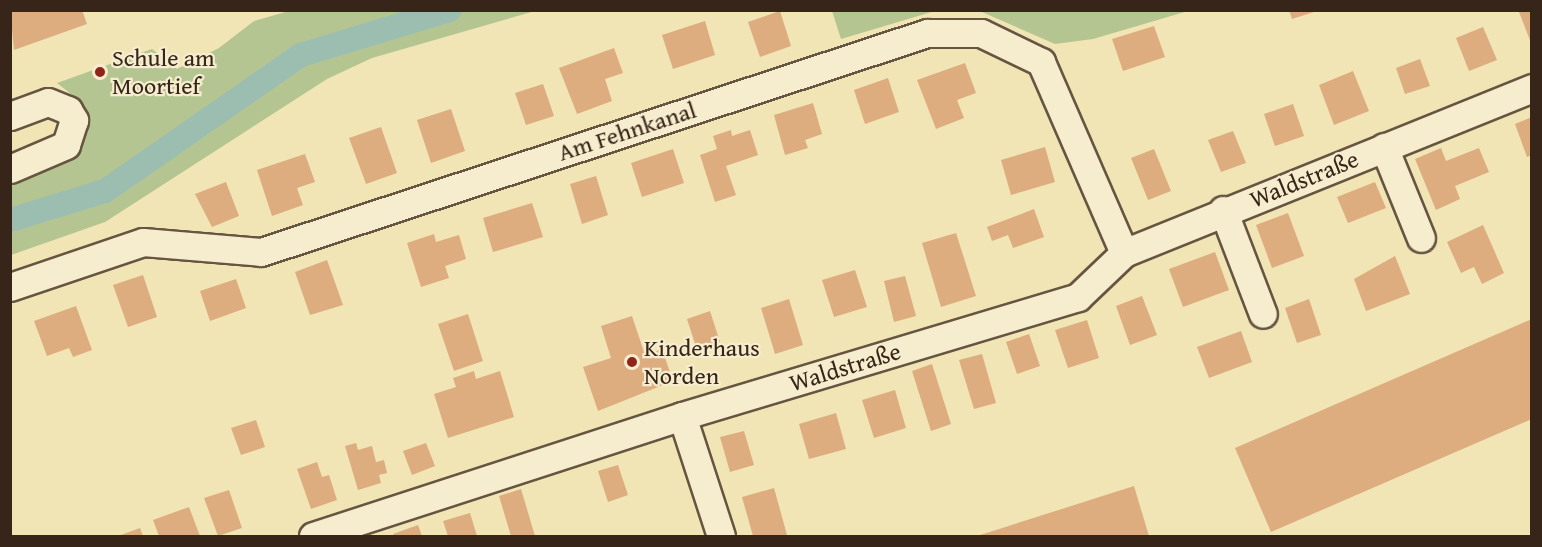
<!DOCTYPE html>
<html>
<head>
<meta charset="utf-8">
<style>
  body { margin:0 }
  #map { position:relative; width:1542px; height:547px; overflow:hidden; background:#f1e4b5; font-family:"Gentium Book Plus",serif }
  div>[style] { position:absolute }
  .green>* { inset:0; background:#b4c592 }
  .canal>* { height:24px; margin:-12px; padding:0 12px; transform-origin:12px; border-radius:12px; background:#9bbeb1 }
  .building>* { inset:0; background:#ddad7f }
  .roads { filter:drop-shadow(2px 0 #665540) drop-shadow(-2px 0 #665540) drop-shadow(0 2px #665540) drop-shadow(0 -2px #665540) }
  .minor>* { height:27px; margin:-13.5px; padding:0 13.5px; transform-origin:13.5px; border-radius:13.5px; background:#f6edcf }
  .dots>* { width:16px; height:16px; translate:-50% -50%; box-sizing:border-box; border:3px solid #f6edcf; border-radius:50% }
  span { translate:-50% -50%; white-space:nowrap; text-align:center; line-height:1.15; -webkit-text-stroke:4.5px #f6edcf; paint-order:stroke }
  .poi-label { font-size:24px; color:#372519 }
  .left { translate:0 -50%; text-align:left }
  .street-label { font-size:24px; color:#372519 }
  .frame { position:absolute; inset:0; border:12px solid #372519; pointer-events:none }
</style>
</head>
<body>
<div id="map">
  <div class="green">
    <i style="clip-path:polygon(289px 11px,535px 11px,372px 58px,327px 79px,105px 222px,11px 255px,11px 182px,66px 156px,85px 119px,76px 98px,57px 83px,152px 49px,177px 69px,219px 48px,254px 21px)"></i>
    <i style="clip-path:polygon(832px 11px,832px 10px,935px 11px,841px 39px)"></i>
    <i style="clip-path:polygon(963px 11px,1188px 10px,1188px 11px,1093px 39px,1055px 44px,982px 12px)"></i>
  </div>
  <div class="canal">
    <i style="left:10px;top:220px;width:99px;rotate:-17deg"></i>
    <i style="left:105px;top:191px;width:239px;rotate:-34.8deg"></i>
    <i style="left:301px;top:55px;width:155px;rotate:-16.9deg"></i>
  </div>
  <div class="building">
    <i style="clip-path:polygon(10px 10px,82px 10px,87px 24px,14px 50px)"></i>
    <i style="clip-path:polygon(1289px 10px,1317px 10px,1317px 11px,1292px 19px)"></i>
    <i style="clip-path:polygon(1532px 10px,1532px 43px,1531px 43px,1519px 12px)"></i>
    <i style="clip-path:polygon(780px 11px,791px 46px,760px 57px,748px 22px)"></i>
    <i style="clip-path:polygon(705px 21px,715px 55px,673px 69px,662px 35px)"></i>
    <i style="clip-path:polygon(1154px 26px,1165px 57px,1123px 71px,1112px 39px)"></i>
    <i style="clip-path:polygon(1483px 27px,1497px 60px,1469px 71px,1456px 38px)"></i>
    <i style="clip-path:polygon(614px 48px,623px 73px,605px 79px,612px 101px,577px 114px,559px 68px)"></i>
    <i style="clip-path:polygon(1420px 59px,1430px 86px,1405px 94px,1396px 68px)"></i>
    <i style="clip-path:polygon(965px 63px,976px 93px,957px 100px,964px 118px,936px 129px,917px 80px)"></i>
    <i style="clip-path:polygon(1353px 71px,1369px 111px,1334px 125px,1319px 85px)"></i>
    <i style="clip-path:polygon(888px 78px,899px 112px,865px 124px,854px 90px)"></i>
    <i style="clip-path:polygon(543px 84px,554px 116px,526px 125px,515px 93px)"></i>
    <i style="clip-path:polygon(813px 103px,822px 134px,805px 140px,808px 148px,785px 155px,774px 115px)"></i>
    <i style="clip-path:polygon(1293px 104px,1304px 136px,1275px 146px,1264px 114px)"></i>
    <i style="clip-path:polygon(451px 109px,465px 151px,431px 163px,417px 120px)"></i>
    <i style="clip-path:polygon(1532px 117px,1532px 155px,1527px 157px,1515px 124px)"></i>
    <i style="clip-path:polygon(381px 127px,397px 173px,366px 184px,349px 138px)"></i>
    <i style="clip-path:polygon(731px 130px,732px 136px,750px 130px,758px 155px,726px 166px,736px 195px,715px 202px,700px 155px,717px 149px,713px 136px)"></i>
    <i style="clip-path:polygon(1233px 131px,1246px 163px,1221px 172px,1208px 140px)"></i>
    <i style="clip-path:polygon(1045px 147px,1055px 182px,1011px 195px,1001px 160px)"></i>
    <i style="clip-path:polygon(1441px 148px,1446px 161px,1479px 148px,1489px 172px,1455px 186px,1460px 199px,1436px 210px,1415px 159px)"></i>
    <i style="clip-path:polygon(673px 149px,684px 183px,642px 197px,631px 163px)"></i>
    <i style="clip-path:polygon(1154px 149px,1171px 191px,1148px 200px,1131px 158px)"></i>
    <i style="clip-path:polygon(305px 154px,315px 182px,297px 188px,303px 205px,272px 216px,257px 170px)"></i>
    <i style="clip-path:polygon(596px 176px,608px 215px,582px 224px,570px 184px)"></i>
    <i style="clip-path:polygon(226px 182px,239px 216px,212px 227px,195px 194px)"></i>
    <i style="clip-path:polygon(1375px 182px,1386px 208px,1348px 223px,1337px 197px)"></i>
    <i style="clip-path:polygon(532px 203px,543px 237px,493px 252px,483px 218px)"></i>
    <i style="clip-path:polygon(1034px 209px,1044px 237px,1013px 248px,1008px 235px,992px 241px,987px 227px)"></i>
    <i style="clip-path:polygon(1288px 213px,1304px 256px,1272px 268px,1256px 225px)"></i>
    <i style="clip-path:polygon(1483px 225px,1504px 273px,1482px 284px,1474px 267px,1461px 273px,1447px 242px)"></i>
    <i style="clip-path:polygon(956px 233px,976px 296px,941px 307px,922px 243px)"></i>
    <i style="clip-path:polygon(434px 234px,436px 242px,459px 235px,466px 259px,445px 266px,449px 278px,421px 287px,407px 243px)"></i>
    <i style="clip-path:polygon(1215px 252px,1229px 290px,1183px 307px,1169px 269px)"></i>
    <i style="clip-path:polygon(1395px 256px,1410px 294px,1366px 311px,1354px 279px)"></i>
    <i style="clip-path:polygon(327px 260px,343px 305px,310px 315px,295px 272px)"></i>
    <i style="clip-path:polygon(855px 270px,867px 307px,834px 317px,822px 280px)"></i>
    <i style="clip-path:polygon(143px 275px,157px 317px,128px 327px,113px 285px)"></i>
    <i style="clip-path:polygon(905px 276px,916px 316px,894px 322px,884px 281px)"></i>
    <i style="clip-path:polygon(236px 279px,246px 308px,210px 321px,200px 291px)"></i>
    <i style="clip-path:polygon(1142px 296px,1157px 335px,1130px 345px,1116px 306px)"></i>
    <i style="clip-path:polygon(789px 299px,803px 345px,775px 354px,761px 308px)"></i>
    <i style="clip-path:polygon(1309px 299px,1321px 335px,1297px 343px,1285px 308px)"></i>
    <i style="clip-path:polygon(76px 306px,92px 350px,73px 357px,69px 348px,47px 356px,34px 321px)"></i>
    <i style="clip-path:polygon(710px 311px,720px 342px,697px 350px,687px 319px)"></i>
    <i style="clip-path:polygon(468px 314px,483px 361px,454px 371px,438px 324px)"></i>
    <i style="clip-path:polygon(632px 316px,645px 355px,662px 349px,673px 381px,598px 411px,583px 367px,611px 358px,601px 326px)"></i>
    <i style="clip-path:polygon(1532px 319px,1532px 419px,1271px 532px,1235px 448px)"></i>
    <i style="clip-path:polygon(1087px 320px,1099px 358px,1068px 368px,1055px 330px)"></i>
    <i style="clip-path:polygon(1241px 331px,1252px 362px,1209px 378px,1197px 347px)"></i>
    <i style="clip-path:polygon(1029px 334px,1040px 366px,1017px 374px,1006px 342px)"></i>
    <i style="clip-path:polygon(982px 354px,996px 403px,974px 409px,959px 360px)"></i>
    <i style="clip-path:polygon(932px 364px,951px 424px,931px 431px,912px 371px)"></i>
    <i style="clip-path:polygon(474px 371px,476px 379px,500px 371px,514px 417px,448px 438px,434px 394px,456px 387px,453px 378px)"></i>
    <i style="clip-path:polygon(895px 390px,906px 428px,874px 438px,862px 400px)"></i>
    <i style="clip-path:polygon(836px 413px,846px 449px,809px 459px,799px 424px)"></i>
    <i style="clip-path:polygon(256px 420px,265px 447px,241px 455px,231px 428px)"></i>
    <i style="clip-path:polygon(744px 431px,754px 465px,730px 472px,720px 437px)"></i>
    <i style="clip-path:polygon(356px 443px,358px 450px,372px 446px,376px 462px,384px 460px,387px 473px,379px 475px,381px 483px,358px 490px,345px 446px)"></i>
    <i style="clip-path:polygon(426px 443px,435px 466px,412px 475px,403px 451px)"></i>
    <i style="clip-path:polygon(317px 462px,322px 477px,329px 475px,337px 500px,311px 509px,297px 469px)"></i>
    <i style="clip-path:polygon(618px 465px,628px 495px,608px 502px,598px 471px)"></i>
    <i style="clip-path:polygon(1134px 486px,1149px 536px,977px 536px)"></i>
    <i style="clip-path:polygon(774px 488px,787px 535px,753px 536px,742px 497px)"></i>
    <i style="clip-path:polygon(521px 489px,535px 536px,511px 536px,499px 496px)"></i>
    <i style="clip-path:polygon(229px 490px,242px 528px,218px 536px,204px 498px)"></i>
    <i style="clip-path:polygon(189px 507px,200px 536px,159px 536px,153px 520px)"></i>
    <i style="clip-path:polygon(470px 513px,477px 536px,448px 536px,443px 521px)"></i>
    <i style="clip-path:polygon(418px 525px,422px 536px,394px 536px,393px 534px)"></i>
    <i style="clip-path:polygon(140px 528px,143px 536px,118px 536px)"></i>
  </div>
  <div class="roads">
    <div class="minor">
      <i style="left:10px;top:116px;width:40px;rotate:-20.2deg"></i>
      <i style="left:48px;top:102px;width:22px;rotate:22deg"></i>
      <i style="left:68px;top:110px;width:12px;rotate:59deg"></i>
      <i style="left:74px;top:120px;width:26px;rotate:108deg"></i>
      <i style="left:66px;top:145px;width:61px;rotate:156.8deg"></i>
      <i style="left:1384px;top:147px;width:98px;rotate:67.9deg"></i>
      <i style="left:1223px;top:210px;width:111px;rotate:69deg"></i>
      <i style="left:10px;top:287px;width:140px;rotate:-18.7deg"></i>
      <i style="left:143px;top:242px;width:118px;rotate:4.8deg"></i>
      <i style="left:261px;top:252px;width:701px;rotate:-18.2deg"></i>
      <i style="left:927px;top:33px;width:54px"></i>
      <i style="left:981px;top:33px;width:67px;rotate:25.8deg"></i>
      <i style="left:1041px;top:62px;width:208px;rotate:66.5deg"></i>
      <i style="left:682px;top:416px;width:126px;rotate:72deg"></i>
      <i style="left:313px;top:536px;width:388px;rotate:-18deg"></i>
      <i style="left:682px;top:416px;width:413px;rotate:-16.7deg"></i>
      <i style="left:1078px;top:297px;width:64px;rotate:-43.7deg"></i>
      <i style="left:1124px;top:253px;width:440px;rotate:-22deg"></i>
    </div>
  </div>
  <div class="dots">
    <i style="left:100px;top:72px;background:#8f2418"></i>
    <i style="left:632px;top:362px;background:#8f2418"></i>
  </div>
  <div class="poi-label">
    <span class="left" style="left:112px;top:72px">Schule am<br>Moortief</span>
    <span class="left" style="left:644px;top:362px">Kinderhaus<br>Norden</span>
  </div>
  <div class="street-label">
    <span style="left:627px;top:131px;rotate:-18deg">Am Fehnkanal</span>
    <span style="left:1304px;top:179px;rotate:-22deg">Waldstraße</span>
    <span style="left:845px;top:367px;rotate:-17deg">Waldstraße</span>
  </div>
  <div class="frame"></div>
</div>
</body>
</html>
